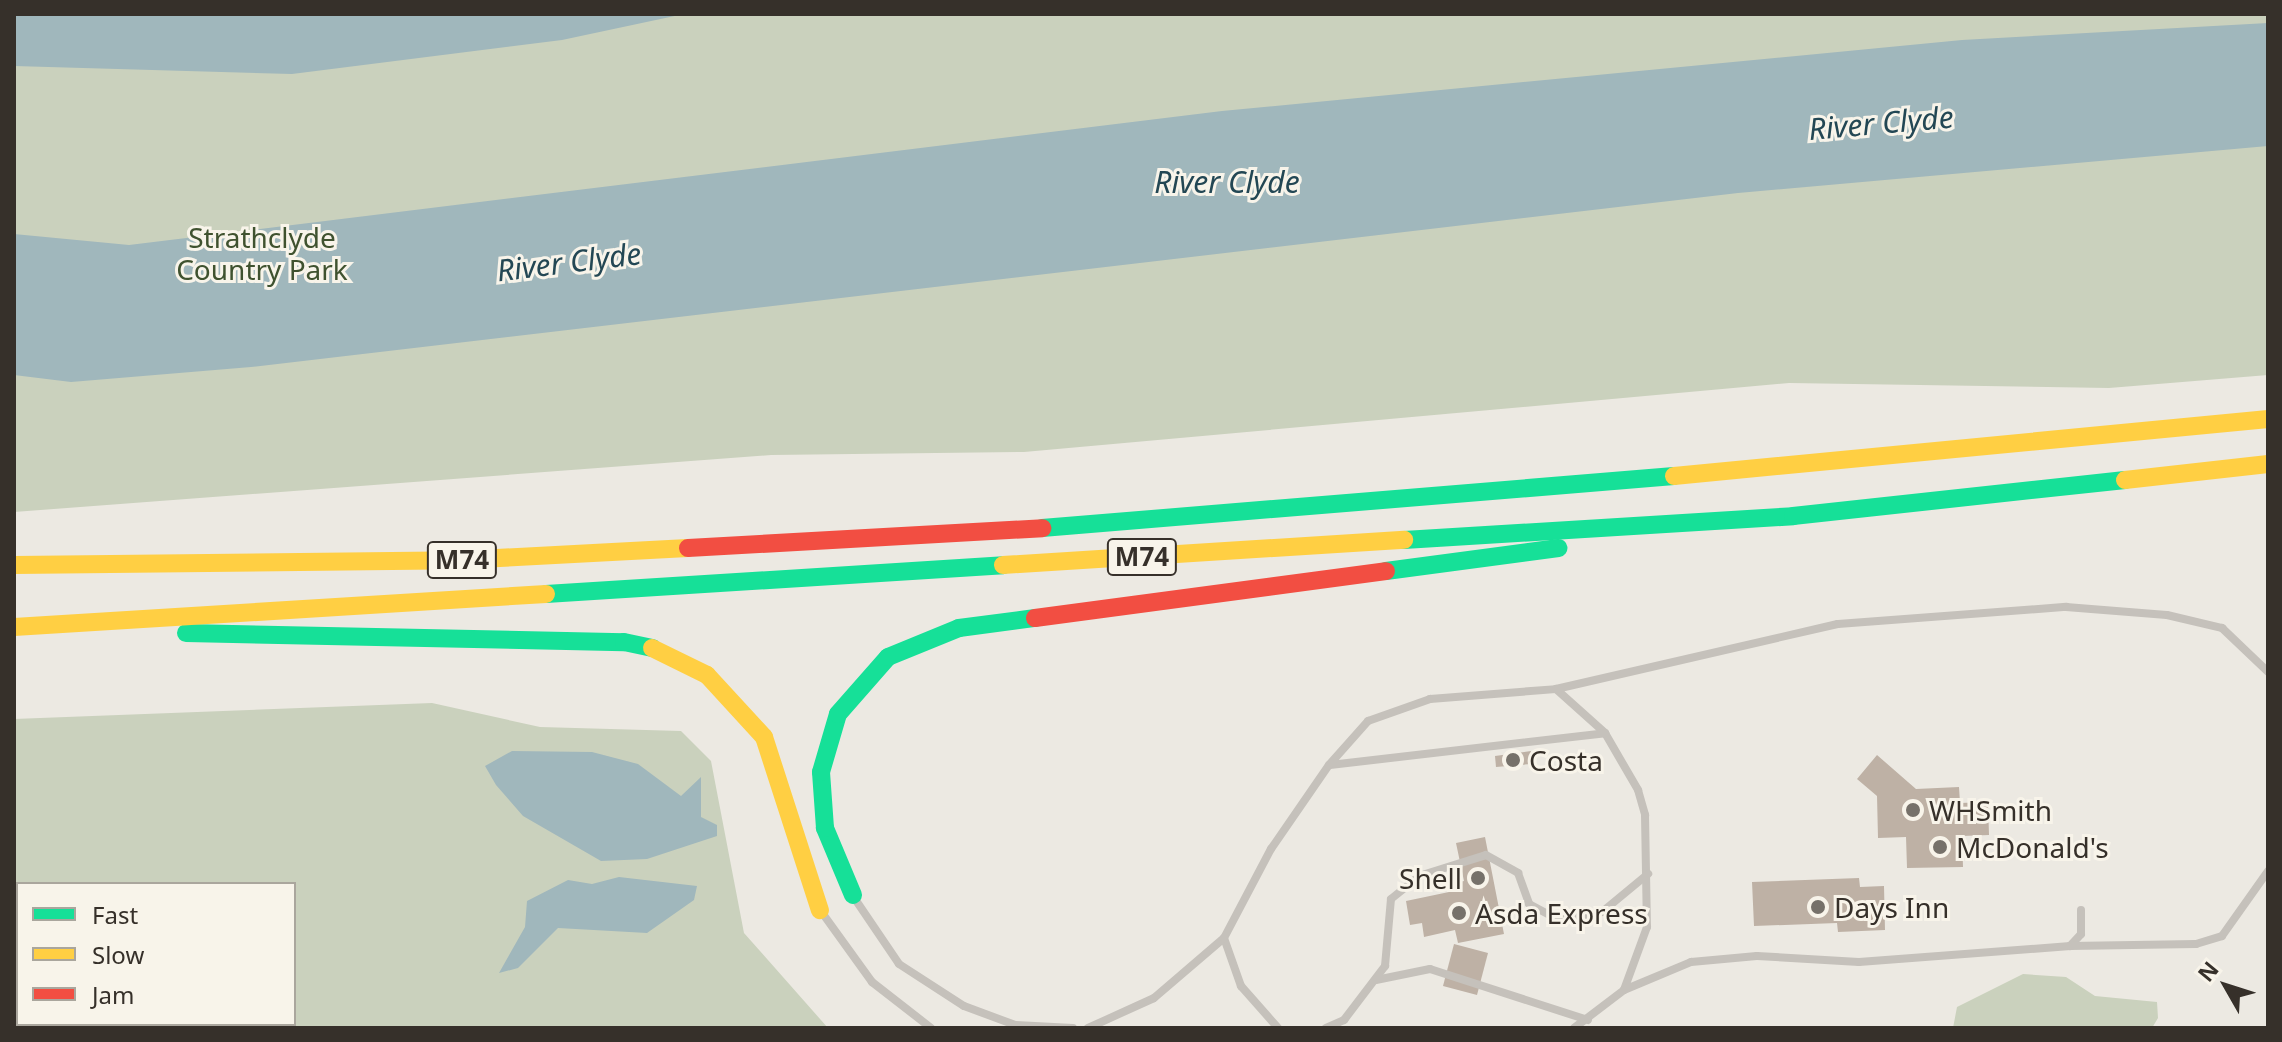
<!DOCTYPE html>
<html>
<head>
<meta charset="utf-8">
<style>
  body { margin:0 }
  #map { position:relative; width:2282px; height:1042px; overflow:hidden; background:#ece9e2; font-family:"Noto Sans",sans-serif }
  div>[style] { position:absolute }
  .green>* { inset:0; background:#cad1bd }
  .water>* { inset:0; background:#a0b7bc }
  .building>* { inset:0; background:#beb1a5 }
  .lane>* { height:8px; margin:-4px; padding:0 4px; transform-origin:4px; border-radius:4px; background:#c5c1bb }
  .fast>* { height:18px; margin:-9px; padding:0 9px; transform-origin:9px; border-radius:9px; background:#16e098 }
  .slow>* { height:18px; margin:-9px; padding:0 9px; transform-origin:9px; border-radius:9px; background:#ffcf43 }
  .jam>* { height:18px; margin:-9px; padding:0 9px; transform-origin:9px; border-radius:9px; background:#f24e42 }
  .dots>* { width:22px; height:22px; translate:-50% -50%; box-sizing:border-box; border:4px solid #f8f4ea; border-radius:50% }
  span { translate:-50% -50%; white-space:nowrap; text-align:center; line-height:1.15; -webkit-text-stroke:6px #f8f4ea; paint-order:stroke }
  .shield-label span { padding:2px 6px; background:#f8f4ea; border:2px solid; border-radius:6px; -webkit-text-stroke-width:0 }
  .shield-label { font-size:26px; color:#36302a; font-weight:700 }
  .park-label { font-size:28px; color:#3f522f }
  .poi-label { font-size:28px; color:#36302a }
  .left { translate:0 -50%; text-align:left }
  .right { translate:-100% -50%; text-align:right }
  .water-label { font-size:30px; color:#234754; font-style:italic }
  .frame { position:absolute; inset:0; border:16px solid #36302a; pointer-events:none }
  .legend { position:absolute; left:16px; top:882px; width:280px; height:144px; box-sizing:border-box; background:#f8f4ea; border:2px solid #aaa69d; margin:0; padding:10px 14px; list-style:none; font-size:24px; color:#36302a }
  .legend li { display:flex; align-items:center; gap:16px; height:40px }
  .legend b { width:40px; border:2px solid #aaa69d }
  .north { position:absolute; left:2186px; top:946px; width:80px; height:80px; -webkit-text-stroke:6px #f8f4ea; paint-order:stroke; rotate:309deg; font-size:22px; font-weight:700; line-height:32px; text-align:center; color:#36302a }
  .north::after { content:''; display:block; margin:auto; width:28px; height:36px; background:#36302a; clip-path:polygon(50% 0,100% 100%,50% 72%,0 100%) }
</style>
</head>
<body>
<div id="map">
  <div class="green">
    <i style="clip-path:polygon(14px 14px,2268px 14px,2268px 375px,2109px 388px,1789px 383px,1024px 452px,771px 455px,14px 512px)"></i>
    <i style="clip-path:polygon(evenodd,432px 703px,540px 727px,681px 731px,711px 761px,744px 933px,828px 1028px,14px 1028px,14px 719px,432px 703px,18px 884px,294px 884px,294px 1024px,18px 1024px,18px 884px)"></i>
    <i style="clip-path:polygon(2023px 974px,2066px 977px,2095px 996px,2157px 1002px,2158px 1018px,2152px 1028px,1953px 1028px,1957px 1007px)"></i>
  </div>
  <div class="water">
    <i style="clip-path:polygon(14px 14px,684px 14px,562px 40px,292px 74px,14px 66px)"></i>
    <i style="clip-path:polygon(2268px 23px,2268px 146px,1738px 193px,251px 367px,71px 382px,14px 375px,14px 234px,129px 245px,1222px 111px,1962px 40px)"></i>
    <i style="clip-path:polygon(512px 751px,592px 752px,638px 764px,681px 796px,701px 777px,701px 817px,717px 825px,717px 836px,647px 859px,601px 861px,523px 816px,496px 785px,485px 766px)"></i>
    <i style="clip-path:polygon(619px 877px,697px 886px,694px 900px,647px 933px,558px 928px,518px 968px,499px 973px,525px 927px,527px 901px,568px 880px,592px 884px)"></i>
  </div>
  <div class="building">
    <i style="clip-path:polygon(1531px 751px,1531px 764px,1496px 767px,1495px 756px)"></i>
    <i style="clip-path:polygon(1877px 755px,1916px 789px,1959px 787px,1960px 803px,1988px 802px,1989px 835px,1962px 836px,1963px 867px,1907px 868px,1906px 837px,1878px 838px,1877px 796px,1857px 779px)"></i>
    <i style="clip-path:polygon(1485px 837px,1504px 934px,1458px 943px,1455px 930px,1424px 937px,1422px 923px,1410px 925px,1406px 901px,1449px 892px,1448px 884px,1464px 881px,1456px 843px)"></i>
    <i style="clip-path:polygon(1859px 878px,1860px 887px,1884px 886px,1885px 930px,1838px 932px,1837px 923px,1754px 926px,1752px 882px)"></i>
    <i style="clip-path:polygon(1454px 944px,1488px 953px,1477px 995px,1443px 986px)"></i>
  </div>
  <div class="lane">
    <i style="left:1556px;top:689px;width:66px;rotate:41.9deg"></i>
    <i style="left:1605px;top:733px;width:66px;rotate:59.9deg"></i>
    <i style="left:1638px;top:790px;width:26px;rotate:74deg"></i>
    <i style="left:1645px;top:815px;width:112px;rotate:89deg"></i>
    <i style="left:1647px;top:927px;width:67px;rotate:110.1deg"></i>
    <i style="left:1330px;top:765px;width:277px;rotate:-6.6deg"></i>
    <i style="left:855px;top:899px;width:78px;rotate:55.9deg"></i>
    <i style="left:899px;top:964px;width:77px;rotate:32.9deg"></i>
    <i style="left:964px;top:1006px;width:54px;rotate:20.4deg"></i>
    <i style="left:1015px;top:1025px;width:58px;rotate:3deg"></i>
    <i style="left:823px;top:914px;width:84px;rotate:54.2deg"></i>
    <i style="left:872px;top:982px;width:75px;rotate:37.9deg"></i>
    <i style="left:1224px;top:938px;width:51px;rotate:70.5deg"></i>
    <i style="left:1241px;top:986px;width:56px;rotate:48.6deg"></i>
    <i style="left:2070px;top:946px;width:16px;rotate:-47deg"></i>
    <i style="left:2081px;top:934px;width:24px;rotate:-90deg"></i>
    <i style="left:1376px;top:980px;width:55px;rotate:-11.5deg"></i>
    <i style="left:1430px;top:969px;width:166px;rotate:17.9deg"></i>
    <i style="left:1088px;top:1028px;width:72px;rotate:-24.4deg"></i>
    <i style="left:1154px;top:998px;width:92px;rotate:-40.6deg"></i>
    <i style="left:1224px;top:938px;width:101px;rotate:-62.2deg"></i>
    <i style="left:1271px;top:849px;width:102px;rotate:-55.4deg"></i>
    <i style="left:1329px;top:765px;width:59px;rotate:-48.4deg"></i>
    <i style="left:1368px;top:721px;width:66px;rotate:-19.5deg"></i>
    <i style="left:1430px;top:699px;width:126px;rotate:-4.5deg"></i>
    <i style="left:1556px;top:689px;width:289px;rotate:-13deg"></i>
    <i style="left:1838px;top:624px;width:229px;rotate:-4.3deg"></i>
    <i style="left:2066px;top:607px;width:101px;rotate:4.5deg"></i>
    <i style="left:2167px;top:615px;width:57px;rotate:13.3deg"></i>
    <i style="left:2222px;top:628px;width:64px;rotate:43.7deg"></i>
    <i style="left:1326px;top:1028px;width:20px;rotate:-24deg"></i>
    <i style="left:1344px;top:1020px;width:68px;rotate:-52.8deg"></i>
    <i style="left:1385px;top:966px;width:67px;rotate:-84.9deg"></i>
    <i style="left:1391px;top:899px;width:36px;rotate:-39deg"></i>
    <i style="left:1419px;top:876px;width:70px;rotate:-17.4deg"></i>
    <i style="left:1486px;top:855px;width:37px;rotate:29deg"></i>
    <i style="left:1518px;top:873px;width:33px;rotate:70deg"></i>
    <i style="left:1529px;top:904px;width:34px;rotate:28deg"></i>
    <i style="left:1559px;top:920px;width:44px;rotate:-10.5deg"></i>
    <i style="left:1602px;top:912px;width:60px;rotate:-39.6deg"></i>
    <i style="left:1574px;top:1028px;width:63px;rotate:-37.2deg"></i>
    <i style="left:1624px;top:990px;width:73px;rotate:-22.7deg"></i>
    <i style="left:1691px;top:962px;width:66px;rotate:-5.2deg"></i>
    <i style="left:1757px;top:956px;width:102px;rotate:3.4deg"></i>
    <i style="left:1859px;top:962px;width:212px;rotate:-4.3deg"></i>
    <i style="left:2070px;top:946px;width:126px;rotate:-0.9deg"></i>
    <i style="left:2196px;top:944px;width:27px;rotate:-17deg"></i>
    <i style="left:2222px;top:936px;width:80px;rotate:-54.7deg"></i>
  </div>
  <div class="fast">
    <i style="left:1042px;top:528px;width:634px;rotate:-4.7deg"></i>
    <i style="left:1404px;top:540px;width:390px;rotate:-3.5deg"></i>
    <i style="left:1793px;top:516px;width:334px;rotate:-6.2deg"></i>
    <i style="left:1386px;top:571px;width:174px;rotate:-7.6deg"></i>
    <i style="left:546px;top:594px;width:458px;rotate:-3.6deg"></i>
    <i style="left:186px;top:633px;width:438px;rotate:1.2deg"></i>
    <i style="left:624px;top:642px;width:29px;rotate:12deg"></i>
    <i style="left:853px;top:895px;width:73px;rotate:-112.7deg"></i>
    <i style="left:825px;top:828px;width:56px;rotate:-94.1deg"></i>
    <i style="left:821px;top:772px;width:60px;rotate:-73.7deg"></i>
    <i style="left:838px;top:714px;width:76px;rotate:-48.7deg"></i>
    <i style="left:888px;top:657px;width:77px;rotate:-22.2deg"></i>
    <i style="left:959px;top:628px;width:77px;rotate:-7.5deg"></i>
  </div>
  <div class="slow">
    <i style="left:1674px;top:476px;width:597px;rotate:-5.48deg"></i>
    <i style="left:2125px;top:480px;width:144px;rotate:-6.4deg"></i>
    <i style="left:14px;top:565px;width:446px;rotate:-0.6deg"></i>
    <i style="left:460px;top:560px;width:228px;rotate:-3deg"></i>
    <i style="left:1003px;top:565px;width:402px;rotate:-3.6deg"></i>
    <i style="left:14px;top:627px;width:533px;rotate:-3.55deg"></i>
    <i style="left:652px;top:648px;width:61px;rotate:26.1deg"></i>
    <i style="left:707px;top:675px;width:84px;rotate:47.4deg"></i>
    <i style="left:764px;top:737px;width:182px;rotate:72.1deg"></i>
  </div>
  <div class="jam">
    <i style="left:688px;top:548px;width:355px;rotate:-3.2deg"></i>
    <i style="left:1035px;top:618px;width:354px;rotate:-7.6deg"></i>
  </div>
  <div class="dots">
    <i style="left:1513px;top:760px;background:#76716a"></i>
    <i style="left:1913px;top:810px;background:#76716a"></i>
    <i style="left:1940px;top:847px;background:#76716a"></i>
    <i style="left:1478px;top:878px;background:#76716a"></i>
    <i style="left:1818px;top:907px;background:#76716a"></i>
    <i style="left:1459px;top:913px;background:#76716a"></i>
  </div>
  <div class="shield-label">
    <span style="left:1142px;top:557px">M74</span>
    <span style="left:462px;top:560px">M74</span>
  </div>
  <div class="park-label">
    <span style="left:262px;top:253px">Strathclyde<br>Country Park</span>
  </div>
  <div class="poi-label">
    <span class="left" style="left:1529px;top:760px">Costa</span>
    <span class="left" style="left:1929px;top:810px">WHSmith</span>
    <span class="left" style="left:1956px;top:847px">McDonald's</span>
    <span class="right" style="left:1462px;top:878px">Shell</span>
    <span class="left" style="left:1834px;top:907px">Days Inn</span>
    <span class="left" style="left:1475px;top:913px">Asda Express</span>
  </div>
  <div class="water-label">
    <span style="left:1881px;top:123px;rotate:-5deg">River Clyde</span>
    <span style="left:1227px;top:182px">River Clyde</span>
    <span style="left:569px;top:262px;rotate:-7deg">River Clyde</span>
  </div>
  <div class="frame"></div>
  <ul class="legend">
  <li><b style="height:10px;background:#16e098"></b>Fast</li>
  <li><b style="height:10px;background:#ffcf43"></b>Slow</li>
  <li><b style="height:10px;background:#f24e42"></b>Jam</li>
  </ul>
  <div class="north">N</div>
</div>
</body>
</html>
